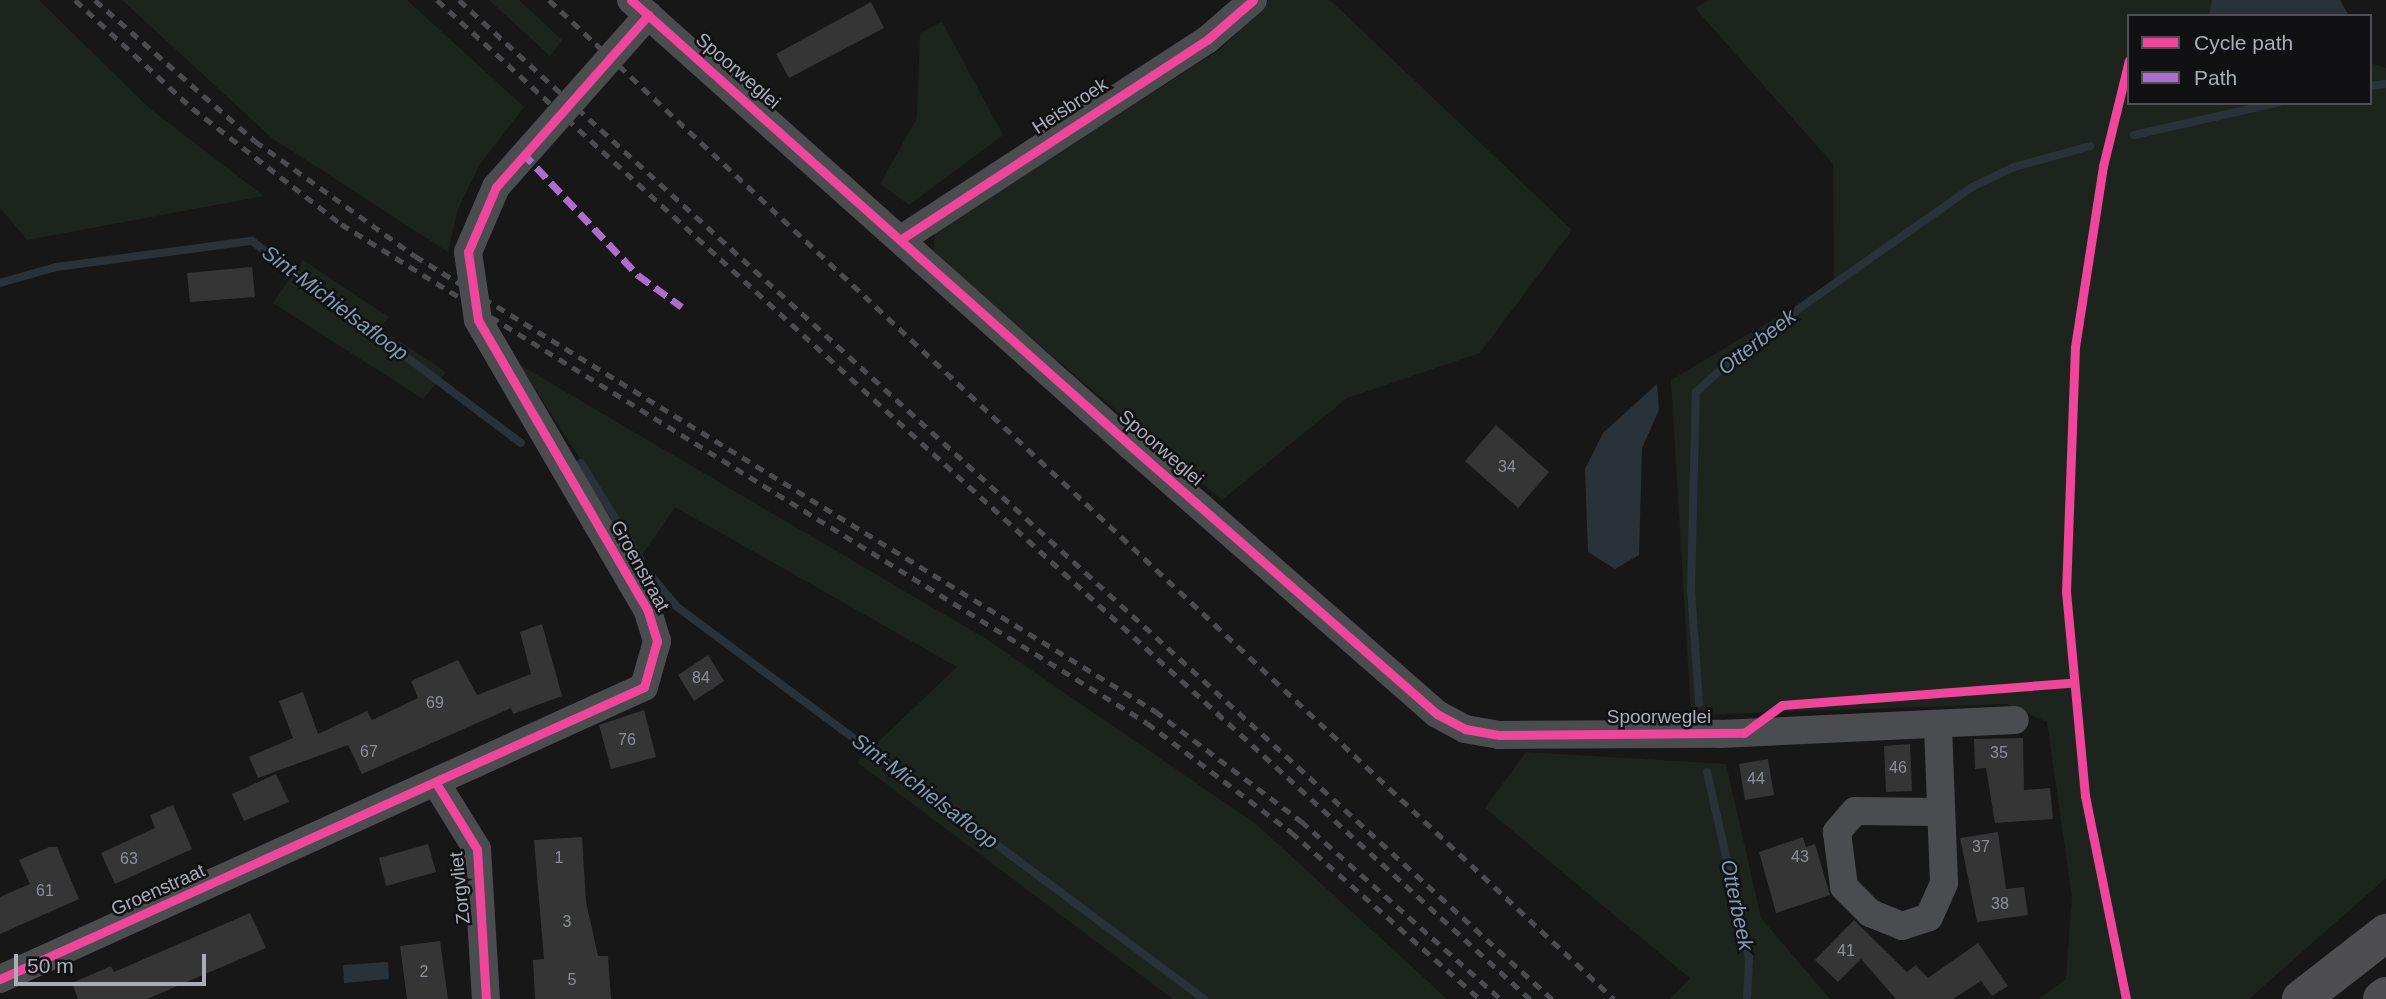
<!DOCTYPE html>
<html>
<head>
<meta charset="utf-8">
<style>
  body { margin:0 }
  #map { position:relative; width:2386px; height:999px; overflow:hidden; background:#171717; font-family:Arial,sans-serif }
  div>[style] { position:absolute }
  .green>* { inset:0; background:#1d241e }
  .water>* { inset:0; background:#2a3239 }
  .stream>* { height:8px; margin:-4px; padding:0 4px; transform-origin:4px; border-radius:4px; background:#2a3239 }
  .building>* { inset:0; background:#353536 }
  .minor>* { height:28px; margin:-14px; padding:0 14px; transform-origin:14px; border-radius:14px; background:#4b4c50 }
  .highway>* { height:38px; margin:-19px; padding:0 19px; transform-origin:19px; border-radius:19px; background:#4e4e51 }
  .rail>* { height:5px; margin-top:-2.5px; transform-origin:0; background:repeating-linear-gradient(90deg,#4b4c4f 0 9px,transparent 0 16px) }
  .quiet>* { height:7px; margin-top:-3.5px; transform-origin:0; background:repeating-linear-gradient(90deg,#b06ccc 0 14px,transparent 0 21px) }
  .cycleway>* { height:9px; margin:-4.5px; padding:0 4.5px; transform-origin:4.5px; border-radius:4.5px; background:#ed469a }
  span { translate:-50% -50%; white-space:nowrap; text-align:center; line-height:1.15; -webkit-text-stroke:5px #111113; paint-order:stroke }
  .number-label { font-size:16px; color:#8b8f98 }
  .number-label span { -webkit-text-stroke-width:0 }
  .street-label { font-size:19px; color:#a8adb8 }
  .water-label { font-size:21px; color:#7f9bb3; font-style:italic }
  .legend { position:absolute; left:2127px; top:14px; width:245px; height:91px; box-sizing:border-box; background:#111113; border:2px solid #4d4f55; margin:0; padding:9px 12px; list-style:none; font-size:21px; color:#a8adb8 }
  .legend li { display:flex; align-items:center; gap:14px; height:35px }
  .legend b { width:35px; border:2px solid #4d4f55 }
  .scale { position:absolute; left:14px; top:954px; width:192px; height:32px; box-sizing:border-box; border:4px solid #a8adb8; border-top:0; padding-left:9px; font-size:21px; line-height:24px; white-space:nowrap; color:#a8adb8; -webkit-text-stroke:5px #111113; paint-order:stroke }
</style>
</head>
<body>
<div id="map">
  <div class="green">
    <i style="clip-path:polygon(0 0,39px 0,149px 108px,264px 196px,27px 240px,0 208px)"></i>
    <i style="clip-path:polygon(122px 0,407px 0,524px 107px,480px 164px,458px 209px,448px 252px,272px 138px)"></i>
    <i style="clip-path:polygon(489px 0,519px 0,562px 40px,550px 56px)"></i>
    <i style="clip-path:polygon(1269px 0,1330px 0,1572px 230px,1480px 353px,1347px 398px,1222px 500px,933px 255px,935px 231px,1221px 49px)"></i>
    <i style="clip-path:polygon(1709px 0,2227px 0,2224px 16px,2129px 16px,2129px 103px,2370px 103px,2370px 63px,2386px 68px,2386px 878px,2249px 999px,2039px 999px,2066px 979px,2072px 897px,2047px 722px,2006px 704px,1691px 715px,1671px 380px,1834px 283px,1833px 164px,1695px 8px)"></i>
    <i style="clip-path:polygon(942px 22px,1003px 135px,909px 205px,880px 184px,917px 118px,920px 33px)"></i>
    <i style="clip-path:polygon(303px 260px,389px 317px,379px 328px,446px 372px,423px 399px,273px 303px)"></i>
    <i style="clip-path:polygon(520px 365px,986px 639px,1256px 824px,1447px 999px,1173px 999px,857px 762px,957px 667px,675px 507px,642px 555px)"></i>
    <i style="clip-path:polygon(1526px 752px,1726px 764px,1761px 918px,1830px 999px,1670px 999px,1690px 978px,1485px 808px)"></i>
  </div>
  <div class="water">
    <i style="clip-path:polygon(2212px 0,2340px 0,2349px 16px,2209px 16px)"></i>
    <i style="clip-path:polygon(1657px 384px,1659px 410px,1642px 448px,1639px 555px,1615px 569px,1588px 552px,1585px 469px,1603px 433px)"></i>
    <i style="clip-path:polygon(388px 962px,389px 979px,344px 983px,343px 965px)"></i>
  </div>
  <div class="stream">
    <i style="left:2370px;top:86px;width:16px;rotate:-7deg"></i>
    <i style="left:2134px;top:135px;width:147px;rotate:-12.6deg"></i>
    <i style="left:0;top:283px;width:58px;rotate:-15.9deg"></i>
    <i style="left:56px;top:267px;width:198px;rotate:-7.6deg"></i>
    <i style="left:252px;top:241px;width:336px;rotate:36.9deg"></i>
    <i style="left:581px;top:463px;width:114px;rotate:58.3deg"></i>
    <i style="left:652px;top:577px;width:38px;rotate:50deg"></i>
    <i style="left:676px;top:606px;width:658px;rotate:36.66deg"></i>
    <i style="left:1699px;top:703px;width:113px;rotate:-94deg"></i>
    <i style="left:1691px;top:590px;width:198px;rotate:-88.6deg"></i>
    <i style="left:1696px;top:392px;width:76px;rotate:-41.8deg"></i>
    <i style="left:1753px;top:341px;width:268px;rotate:-35.1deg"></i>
    <i style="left:1972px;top:187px;width:47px;rotate:-25.5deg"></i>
    <i style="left:2014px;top:167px;width:79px;rotate:-15.4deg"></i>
    <i style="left:1707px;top:772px;width:191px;rotate:77.3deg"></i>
    <i style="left:1749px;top:958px;width:41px;rotate:92.8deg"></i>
  </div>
  <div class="building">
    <i style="clip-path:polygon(871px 2px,884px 28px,789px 78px,776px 54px)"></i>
    <i style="clip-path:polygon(252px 267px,255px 297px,190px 302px,187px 273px)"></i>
    <i style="clip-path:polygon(1496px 425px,1549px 472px,1518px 508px,1465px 461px)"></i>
    <i style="clip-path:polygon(542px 624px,562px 696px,513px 714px,511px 708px,362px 774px,348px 745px,258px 778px,249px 757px,293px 738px,279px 701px,303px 692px,318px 734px,367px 711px,372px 720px,418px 698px,411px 681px,458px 660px,477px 695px,531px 674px,520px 632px)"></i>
    <i style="clip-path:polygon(708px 655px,724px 681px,694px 701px,678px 675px)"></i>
    <i style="clip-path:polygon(644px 710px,656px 757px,611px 769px,599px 725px)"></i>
    <i style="clip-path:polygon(2023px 738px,2024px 790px,2050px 788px,2053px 819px,1995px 823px,1986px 768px,1975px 769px,1974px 739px)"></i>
    <i style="clip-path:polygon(1910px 744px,1912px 791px,1886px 792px,1884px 746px)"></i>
    <i style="clip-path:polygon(1768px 759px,1774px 795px,1745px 800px,1739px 764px)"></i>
    <i style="clip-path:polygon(276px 774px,289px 802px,244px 821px,232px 794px)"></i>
    <i style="clip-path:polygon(173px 805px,192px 849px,115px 884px,101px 853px,155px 828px,150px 815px)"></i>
    <i style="clip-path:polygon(1998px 832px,2006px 889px,2024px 887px,2028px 915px,1977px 922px,1960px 838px)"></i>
    <i style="clip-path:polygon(582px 837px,586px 902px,598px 956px,608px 956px,611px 999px,535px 999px,533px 960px,544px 959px,534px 840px)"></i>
    <i style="clip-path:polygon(1803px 837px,1806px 847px,1815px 844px,1830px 895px,1776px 913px,1759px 852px)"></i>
    <i style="clip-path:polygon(428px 844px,436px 872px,386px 886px,379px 858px)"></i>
    <i style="clip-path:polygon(49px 847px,57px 847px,79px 899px,0 934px,0 897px,30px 884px,19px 860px)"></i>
    <i style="clip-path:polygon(250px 913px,266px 948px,147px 999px,78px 999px,72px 983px,111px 966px,114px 972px)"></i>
    <i style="clip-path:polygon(1854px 920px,1907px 972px,1916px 965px,1928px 978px,1978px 943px,2008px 986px,1992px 996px,1981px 981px,1953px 999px,1896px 999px,1861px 959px,1838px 982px,1815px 960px)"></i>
    <i style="clip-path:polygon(440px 941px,448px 999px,407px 999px,400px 946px)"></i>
  </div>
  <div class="minor">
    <i style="left:631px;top:0;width:671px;rotate:41.74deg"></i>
    <i style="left:1132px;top:447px;width:405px;rotate:41.2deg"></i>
    <i style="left:1437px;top:714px;width:32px;rotate:28deg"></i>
    <i style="left:1465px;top:729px;width:35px;rotate:10deg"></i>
    <i style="left:1499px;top:735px;width:221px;rotate:-0.3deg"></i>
    <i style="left:1720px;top:734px;width:295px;rotate:-2.7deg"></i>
    <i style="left:903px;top:238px;width:363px;rotate:-33.1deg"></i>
    <i style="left:1207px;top:40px;width:61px;rotate:-41deg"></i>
    <i style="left:436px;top:783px;width:78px;rotate:58.2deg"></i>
    <i style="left:477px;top:849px;width:150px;rotate:86.6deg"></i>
    <i style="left:1938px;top:812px;width:83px;rotate:-179.3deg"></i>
    <i style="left:1855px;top:811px;width:28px;rotate:131deg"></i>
    <i style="left:1837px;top:832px;width:55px;rotate:82.7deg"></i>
    <i style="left:1844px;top:887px;width:37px;rotate:45deg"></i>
    <i style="left:1870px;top:913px;width:35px;rotate:22deg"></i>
    <i style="left:1902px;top:926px;width:28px;rotate:-18deg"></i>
    <i style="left:1929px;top:917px;width:37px;rotate:-66deg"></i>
    <i style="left:1944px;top:883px;width:159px;rotate:-92.2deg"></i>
    <i style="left:0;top:979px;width:707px;rotate:-24.39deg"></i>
    <i style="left:644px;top:687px;width:48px;rotate:-74.2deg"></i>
    <i style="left:657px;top:641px;width:31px;rotate:-107deg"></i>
    <i style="left:648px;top:611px;width:337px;rotate:-120.3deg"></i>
    <i style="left:478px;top:320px;width:69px;rotate:-98.4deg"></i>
    <i style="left:468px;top:252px;width:71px;rotate:-66.7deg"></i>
    <i style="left:496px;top:187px;width:230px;rotate:-48.5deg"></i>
  </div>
  <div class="highway">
    <i style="left:2301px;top:999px;width:108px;rotate:-37.8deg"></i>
    <i style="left:2382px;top:999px;width:5px;rotate:-37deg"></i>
  </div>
  <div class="rail">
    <i style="left:75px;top:0;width:159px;rotate:42.7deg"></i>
    <i style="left:192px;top:108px;width:189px;rotate:37.9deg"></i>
    <i style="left:341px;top:224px;width:948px;rotate:31.76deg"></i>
    <i style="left:1147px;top:723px;width:181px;rotate:37.1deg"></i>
    <i style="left:1291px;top:832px;width:252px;rotate:41.5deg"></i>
    <i style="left:95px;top:0;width:213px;rotate:41.4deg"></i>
    <i style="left:255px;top:141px;width:197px;rotate:35.7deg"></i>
    <i style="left:415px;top:256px;width:869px;rotate:31.59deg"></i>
    <i style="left:1155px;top:711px;width:183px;rotate:37deg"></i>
    <i style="left:1301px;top:821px;width:268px;rotate:41.7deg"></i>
    <i style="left:437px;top:0;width:1481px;rotate:42.43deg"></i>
    <i style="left:459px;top:0;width:1481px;rotate:42.43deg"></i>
    <i style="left:549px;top:0;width:1460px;rotate:43.17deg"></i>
  </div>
  <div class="quiet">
    <i style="left:522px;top:152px;width:169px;rotate:46.7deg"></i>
    <i style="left:638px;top:275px;width:54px;rotate:36deg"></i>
  </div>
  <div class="cycleway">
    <i style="left:631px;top:0;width:671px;rotate:41.74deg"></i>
    <i style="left:1132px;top:447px;width:405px;rotate:41.2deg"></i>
    <i style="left:1437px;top:714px;width:32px;rotate:28deg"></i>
    <i style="left:1465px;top:729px;width:35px;rotate:10deg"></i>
    <i style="left:1499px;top:735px;width:245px;rotate:-0.5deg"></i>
    <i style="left:1744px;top:733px;width:47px;rotate:-36.4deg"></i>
    <i style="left:1782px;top:705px;width:290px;rotate:-4.4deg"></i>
    <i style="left:903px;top:238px;width:363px;rotate:-33.1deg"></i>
    <i style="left:1207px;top:40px;width:61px;rotate:-41deg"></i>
    <i style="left:436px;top:783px;width:78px;rotate:58.2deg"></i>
    <i style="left:477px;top:849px;width:150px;rotate:86.6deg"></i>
    <i style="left:0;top:979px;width:707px;rotate:-24.39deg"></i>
    <i style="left:644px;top:687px;width:48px;rotate:-74.2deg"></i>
    <i style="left:657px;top:641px;width:31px;rotate:-107deg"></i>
    <i style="left:648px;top:611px;width:337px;rotate:-120.3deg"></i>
    <i style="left:478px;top:320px;width:69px;rotate:-98.4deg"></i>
    <i style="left:468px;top:252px;width:71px;rotate:-66.7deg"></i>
    <i style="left:496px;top:187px;width:230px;rotate:-48.5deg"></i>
    <i style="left:2126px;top:999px;width:207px;rotate:-101.4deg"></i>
    <i style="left:2085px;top:796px;width:205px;rotate:-95.3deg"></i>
    <i style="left:2066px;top:592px;width:245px;rotate:-87.9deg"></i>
    <i style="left:2075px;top:347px;width:183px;rotate:-81.2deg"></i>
    <i style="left:2103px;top:166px;width:109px;rotate:-76.2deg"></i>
  </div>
  <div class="number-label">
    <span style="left:1507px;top:467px">34</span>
    <span style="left:701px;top:678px">84</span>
    <span style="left:435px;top:703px">69</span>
    <span style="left:627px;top:740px">76</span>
    <span style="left:369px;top:752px">67</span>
    <span style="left:1999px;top:753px">35</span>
    <span style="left:1898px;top:768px">46</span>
    <span style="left:1756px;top:779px">44</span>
    <span style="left:1981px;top:847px">37</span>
    <span style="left:1800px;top:857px">43</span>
    <span style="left:559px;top:858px">1</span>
    <span style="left:129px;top:859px">63</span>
    <span style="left:45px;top:891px">61</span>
    <span style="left:2000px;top:904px">38</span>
    <span style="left:567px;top:922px">3</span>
    <span style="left:1846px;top:951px">41</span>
    <span style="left:424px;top:972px">2</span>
    <span style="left:572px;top:980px">5</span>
  </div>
  <div class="street-label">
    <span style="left:738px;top:71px;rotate:41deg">Spoorweglei</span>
    <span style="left:1070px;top:106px;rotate:-33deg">Heisbroek</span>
    <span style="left:1161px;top:448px;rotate:41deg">Spoorweglei</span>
    <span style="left:640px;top:566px;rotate:61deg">Groenstraat</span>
    <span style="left:1659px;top:717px">Spoorweglei</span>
    <span style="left:460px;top:888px;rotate:-96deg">Zorgvliet</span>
    <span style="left:158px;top:890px;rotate:-24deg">Groenstraat</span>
  </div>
  <div class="water-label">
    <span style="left:335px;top:303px;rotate:37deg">Sint-Michielsafloop</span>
    <span style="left:1757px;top:342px;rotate:-38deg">Otterbeek</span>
    <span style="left:925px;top:791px;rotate:37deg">Sint-Michielsafloop</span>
    <span style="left:1737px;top:905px;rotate:78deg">Otterbeek</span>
  </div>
  <ul class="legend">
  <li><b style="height:9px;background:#ed469a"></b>Cycle path</li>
  <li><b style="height:9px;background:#b06ccc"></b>Path</li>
  </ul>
  <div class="scale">50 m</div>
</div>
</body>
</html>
